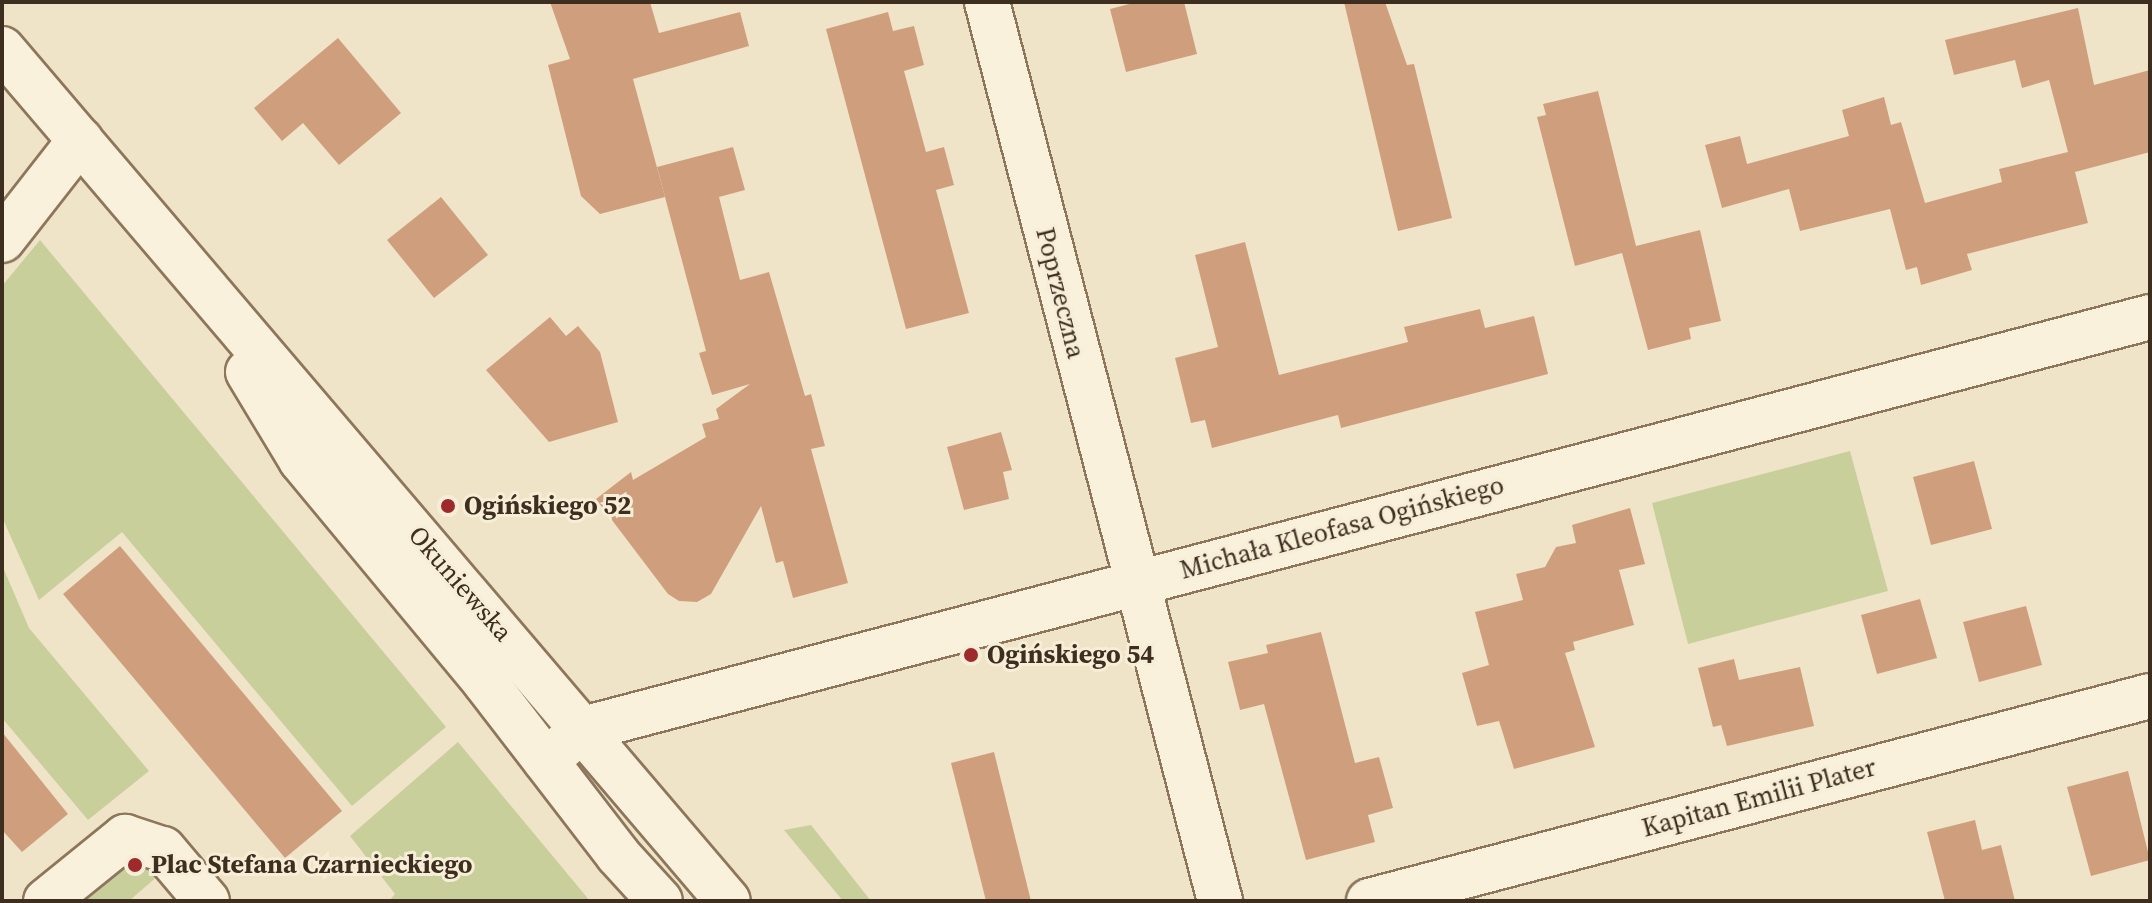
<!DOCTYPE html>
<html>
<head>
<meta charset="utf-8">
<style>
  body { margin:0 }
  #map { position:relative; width:2152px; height:903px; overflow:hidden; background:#f0e4c8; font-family:"Source Serif 4",serif }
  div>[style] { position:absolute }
  .green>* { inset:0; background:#c9cf9b }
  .building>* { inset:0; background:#cf9f7d }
  .roads { filter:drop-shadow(2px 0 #8d765c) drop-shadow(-2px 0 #8d765c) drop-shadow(0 2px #8d765c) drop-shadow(0 -2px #8d765c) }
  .street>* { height:44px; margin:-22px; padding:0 22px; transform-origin:22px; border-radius:22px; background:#faf1dc }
  .secondary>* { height:44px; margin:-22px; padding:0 22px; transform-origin:22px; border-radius:22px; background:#faf1dc }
  .dots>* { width:22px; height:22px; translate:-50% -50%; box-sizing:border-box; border:4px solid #f7eed8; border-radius:50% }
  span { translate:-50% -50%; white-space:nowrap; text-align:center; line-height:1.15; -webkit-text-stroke:6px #f7eed8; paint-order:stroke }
  .street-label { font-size:26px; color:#3d2e20 }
  .poi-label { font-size:26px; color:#3d2e20; font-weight:700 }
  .left { translate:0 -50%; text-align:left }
  .frame { position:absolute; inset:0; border:4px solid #3d2e20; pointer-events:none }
</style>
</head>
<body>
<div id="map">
  <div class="green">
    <i style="clip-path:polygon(40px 240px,446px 727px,352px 806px,122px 532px,39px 600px,2px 517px,2px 286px)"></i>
    <i style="clip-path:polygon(1850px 451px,1888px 591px,1688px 644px,1652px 503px)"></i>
    <i style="clip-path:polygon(2px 565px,29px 628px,149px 771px,88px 820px,2px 718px)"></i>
    <i style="clip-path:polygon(458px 742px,590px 901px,389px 901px,395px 894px,350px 836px)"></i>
    <i style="clip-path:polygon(811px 825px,871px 901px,843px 901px,784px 830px)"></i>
    <i style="clip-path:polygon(139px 860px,159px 875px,129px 901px,83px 901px,126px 863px)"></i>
  </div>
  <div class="building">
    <i style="clip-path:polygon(550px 2px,650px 2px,659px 33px,740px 12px,749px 46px,633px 79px,665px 197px,600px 214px,581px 196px,548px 65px,570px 59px)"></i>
    <i style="clip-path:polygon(1137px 2px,1184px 2px,1197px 54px,1126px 72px,1110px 9px)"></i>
    <i style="clip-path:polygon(1344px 2px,1385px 2px,1407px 65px,1414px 64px,1452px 218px,1398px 231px)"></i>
    <i style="clip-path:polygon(2078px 8px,2094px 85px,2150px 70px,2150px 152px,2075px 172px,2088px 223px,1967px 254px,1972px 270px,1921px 285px,1917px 267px,1906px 270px,1890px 209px,1800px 231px,1789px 189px,1722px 208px,1705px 145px,1740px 136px,1747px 164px,1849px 136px,1842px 110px,1884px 97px,1891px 125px,1901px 122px,1925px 203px,2002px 182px,1999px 169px,2068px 152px,2049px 80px,2022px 88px,2015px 60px,1954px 75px,1945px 40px)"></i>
    <i style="clip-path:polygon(888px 12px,893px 31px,914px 26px,924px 65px,904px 71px,926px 152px,944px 147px,954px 185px,936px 190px,969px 313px,906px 329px,826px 29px)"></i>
    <i style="clip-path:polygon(338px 38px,401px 113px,339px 165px,303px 123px,282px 141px,254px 108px)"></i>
    <i style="clip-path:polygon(1598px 91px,1636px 246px,1700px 230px,1721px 321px,1689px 328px,1691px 339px,1648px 350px,1622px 253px,1575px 266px,1537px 117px,1546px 115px,1543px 104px)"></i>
    <i style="clip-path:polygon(733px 147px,745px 190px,719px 197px,740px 280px,769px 272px,805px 396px,811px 394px,825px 446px,811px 449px,848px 583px,793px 598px,783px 561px,776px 563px,761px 506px,711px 594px,697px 602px,679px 601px,668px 594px,596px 499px,631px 472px,633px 480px,706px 437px,702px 424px,719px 419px,716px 409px,750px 384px,712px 395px,699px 353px,706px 351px,657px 167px)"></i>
    <i style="clip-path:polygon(441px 197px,488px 255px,434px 298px,387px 240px)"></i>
    <i style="clip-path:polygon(1245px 242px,1279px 375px,1408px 342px,1404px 327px,1480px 309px,1485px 328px,1534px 316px,1548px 374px,1341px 428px,1338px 415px,1212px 448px,1205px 420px,1191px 423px,1175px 358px,1218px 347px,1195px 255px)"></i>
    <i style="clip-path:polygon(550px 317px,566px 336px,578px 326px,600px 352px,618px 422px,549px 442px,486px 370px)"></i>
    <i style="clip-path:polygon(1001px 432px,1012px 470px,1003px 472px,1009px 499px,964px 510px,947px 447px)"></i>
    <i style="clip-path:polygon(1974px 461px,1992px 529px,1931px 545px,1913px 477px)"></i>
    <i style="clip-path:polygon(1630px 508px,1645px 564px,1619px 570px,1634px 625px,1573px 642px,1575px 650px,1565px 653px,1595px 747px,1514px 769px,1499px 721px,1477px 726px,1462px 673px,1489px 665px,1475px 612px,1523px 600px,1516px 574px,1545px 567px,1556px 547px,1576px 543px,1572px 525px)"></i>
    <i style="clip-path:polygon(120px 546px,342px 811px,285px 858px,63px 594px)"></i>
    <i style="clip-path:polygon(1920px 599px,1937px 658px,1877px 674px,1861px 615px)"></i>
    <i style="clip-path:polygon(2026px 606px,2042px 665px,1979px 682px,1963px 622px)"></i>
    <i style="clip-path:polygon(1321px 632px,1355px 763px,1379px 757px,1393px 808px,1368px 815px,1375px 842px,1306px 860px,1264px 704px,1240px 710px,1228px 662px,1268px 653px,1266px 645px)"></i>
    <i style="clip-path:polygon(1734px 659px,1739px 680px,1800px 667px,1814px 726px,1727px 746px,1721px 725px,1713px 727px,1698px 668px)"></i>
    <i style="clip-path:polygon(2px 732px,68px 814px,22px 852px,2px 830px)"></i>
    <i style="clip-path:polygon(994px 752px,1031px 901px,986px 901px,951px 763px)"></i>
    <i style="clip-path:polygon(2128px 771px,2150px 860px,2091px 876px,2067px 787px)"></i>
    <i style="clip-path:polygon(1975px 820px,1982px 850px,2001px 845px,2015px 901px,1945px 901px,1927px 832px)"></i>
  </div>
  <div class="roads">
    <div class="street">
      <i style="left:987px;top:2px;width:929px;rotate:75.47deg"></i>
      <i style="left:2px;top:240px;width:127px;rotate:-52deg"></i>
      <i style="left:546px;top:761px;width:49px;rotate:-40.9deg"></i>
      <i style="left:583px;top:729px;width:1620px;rotate:-14.73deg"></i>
      <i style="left:46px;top:901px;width:102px;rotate:-39deg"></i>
      <i style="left:125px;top:837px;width:40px;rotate:18deg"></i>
      <i style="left:163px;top:849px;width:68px;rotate:49.8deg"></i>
      <i style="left:1369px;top:901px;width:807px;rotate:-14.71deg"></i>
    </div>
    <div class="secondary">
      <i style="left:2px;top:49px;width:1119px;rotate:49.57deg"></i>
      <i style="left:248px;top:372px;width:103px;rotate:58.9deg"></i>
      <i style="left:301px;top:460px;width:288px;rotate:50.3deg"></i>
      <i style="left:485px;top:682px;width:218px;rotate:52.4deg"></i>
      <i style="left:618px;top:855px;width:62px;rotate:47.6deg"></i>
    </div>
  </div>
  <div class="dots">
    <i style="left:448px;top:506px;background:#9e2a2b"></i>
    <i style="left:971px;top:655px;background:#9e2a2b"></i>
    <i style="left:135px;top:865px;background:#9e2a2b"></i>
  </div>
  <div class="street-label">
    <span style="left:1060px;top:293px;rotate:76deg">Poprzeczna</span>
    <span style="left:1342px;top:528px;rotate:-15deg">Michała Kleofasa Ogińskiego</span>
    <span style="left:460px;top:584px;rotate:49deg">Okuniewska</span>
    <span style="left:1759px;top:798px;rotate:-15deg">Kapitan Emilii Plater</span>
  </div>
  <div class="poi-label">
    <span class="left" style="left:464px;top:506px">Ogińskiego 52</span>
    <span class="left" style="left:987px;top:655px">Ogińskiego 54</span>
    <span class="left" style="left:151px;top:865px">Plac Stefana Czarnieckiego</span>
  </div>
  <div class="frame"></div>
</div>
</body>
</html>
